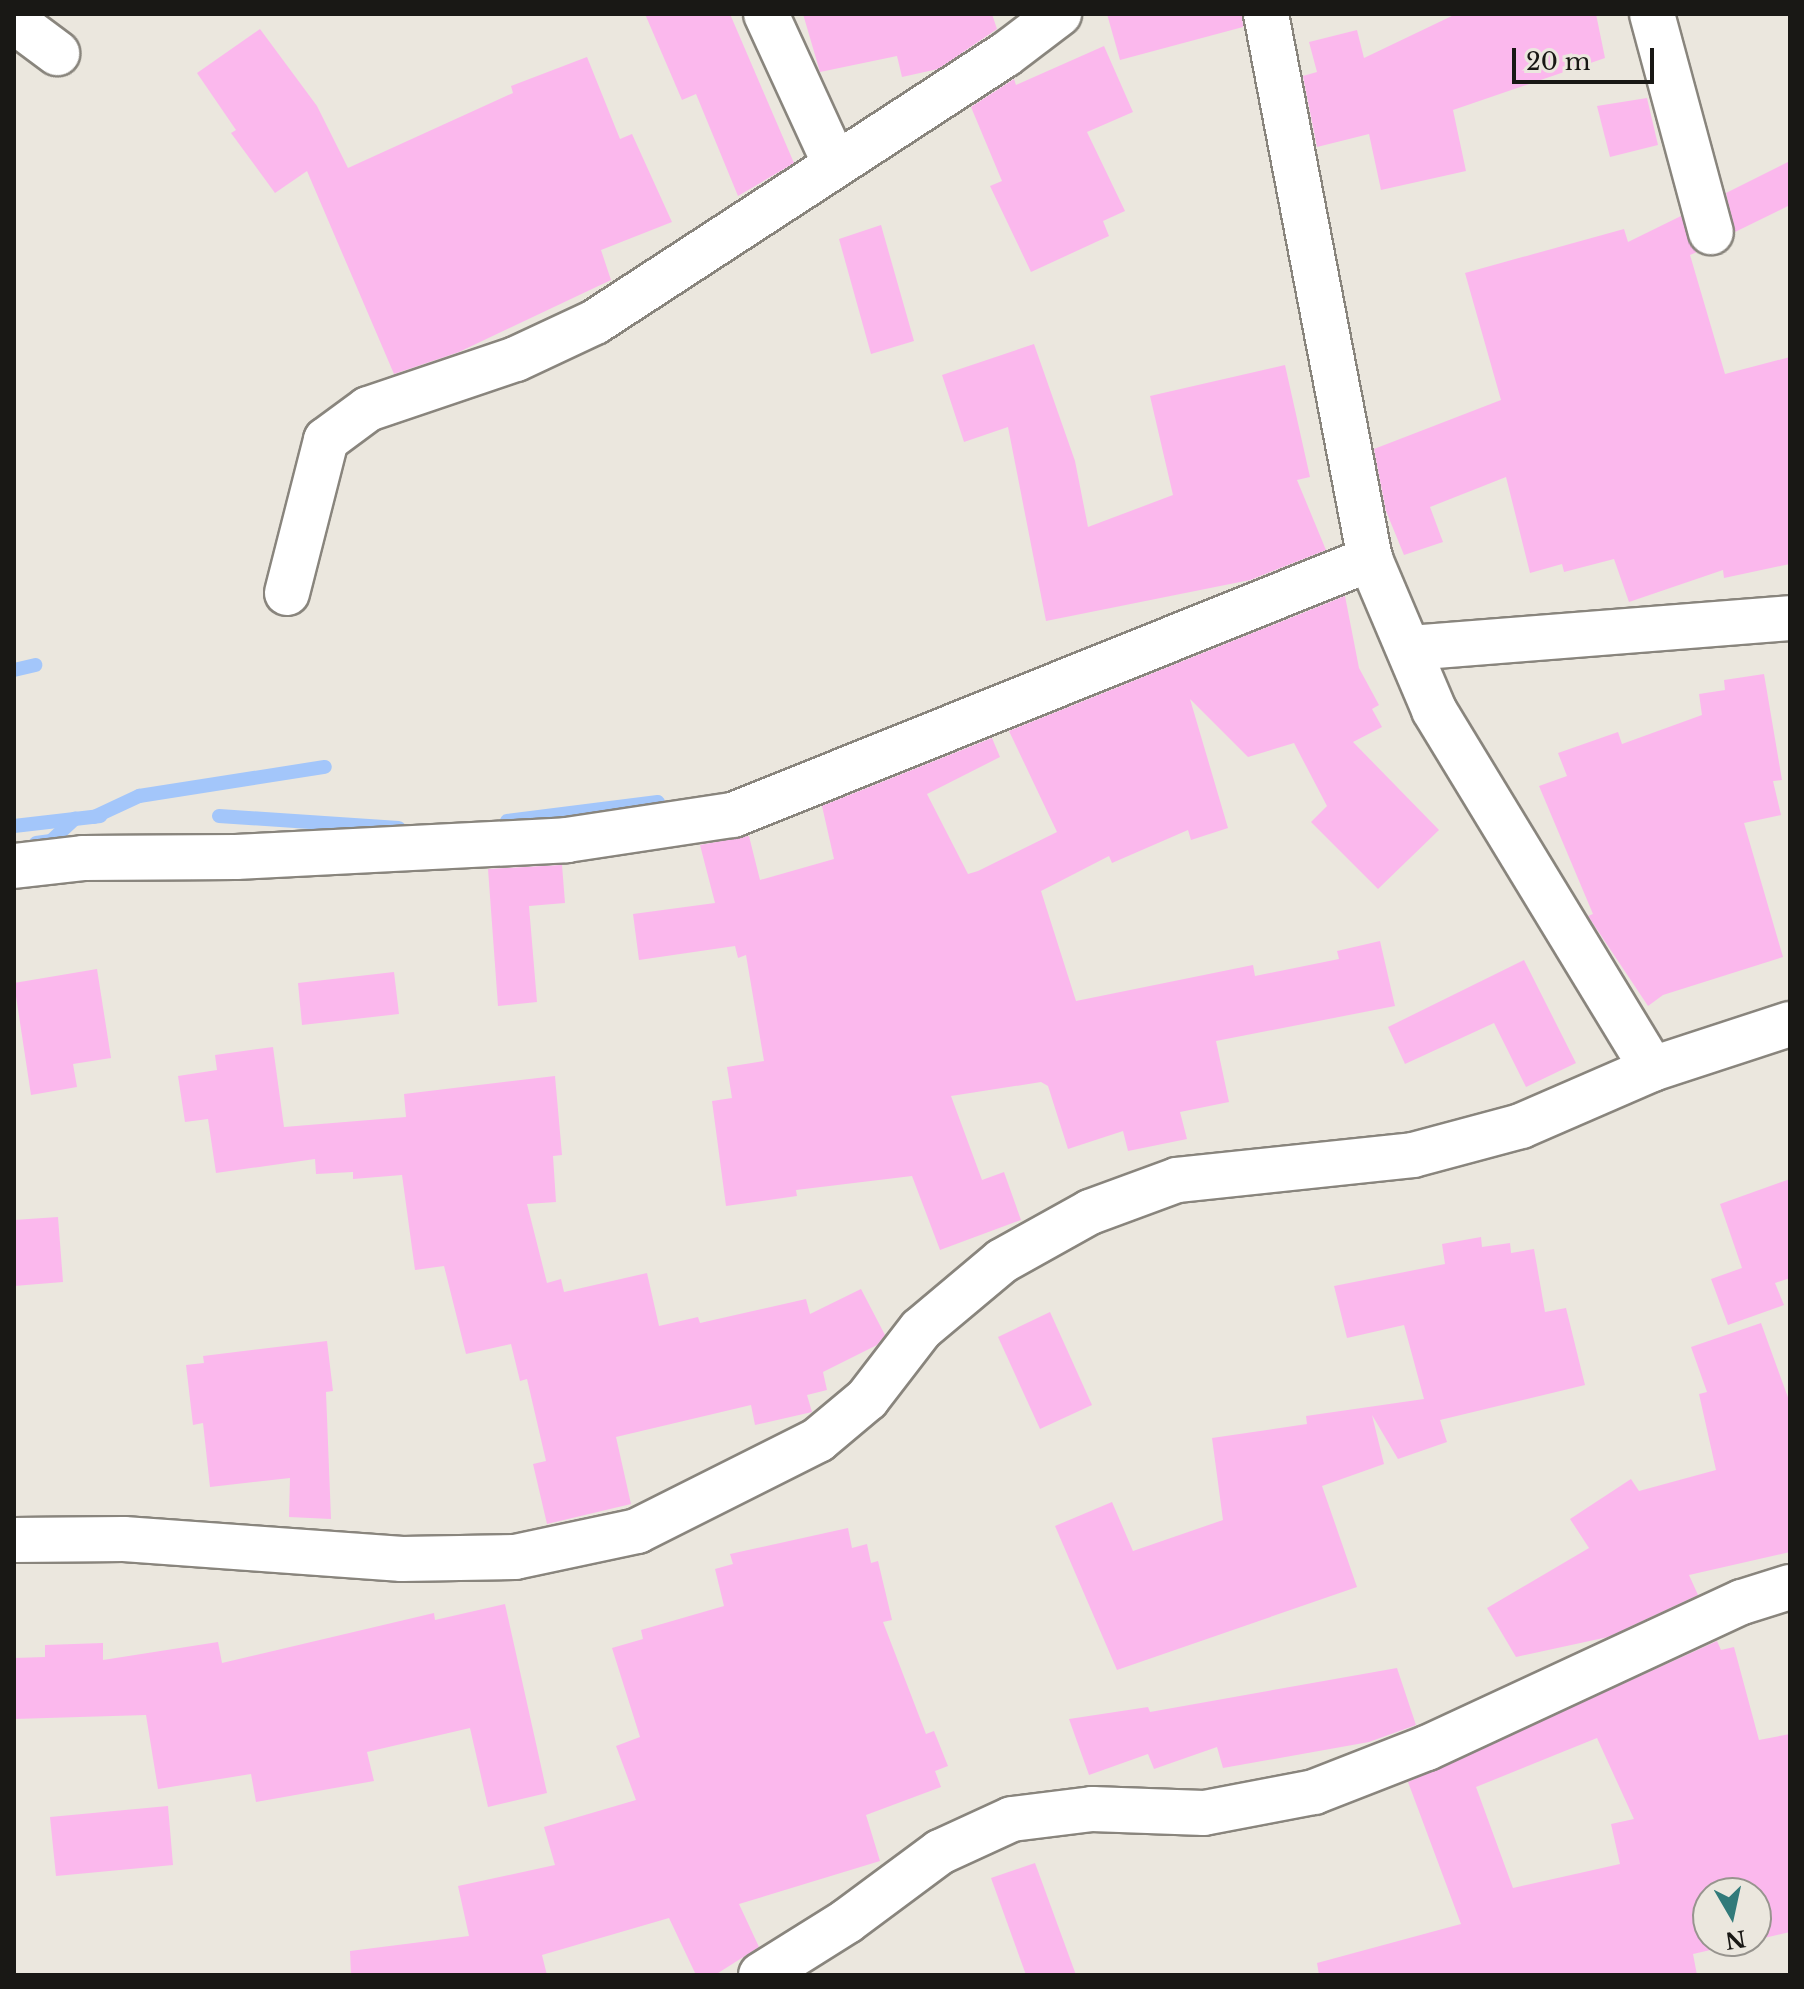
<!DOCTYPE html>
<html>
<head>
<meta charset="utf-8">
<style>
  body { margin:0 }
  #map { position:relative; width:1804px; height:1989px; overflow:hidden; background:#ebe7de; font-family:"Libre Baskerville",serif }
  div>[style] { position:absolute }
  .stream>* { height:14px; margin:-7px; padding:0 7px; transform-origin:7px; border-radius:7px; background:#a3c6fa }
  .building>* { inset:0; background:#fbb8ed }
  .roads { filter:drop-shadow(2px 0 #89857d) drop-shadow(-2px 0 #89857d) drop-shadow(0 2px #89857d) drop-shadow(0 -2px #89857d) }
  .street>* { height:44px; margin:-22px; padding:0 22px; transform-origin:22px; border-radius:22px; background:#fff }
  span { translate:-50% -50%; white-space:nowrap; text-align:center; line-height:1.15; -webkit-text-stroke:7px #ebe7de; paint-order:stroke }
  .frame { position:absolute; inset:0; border:16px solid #191815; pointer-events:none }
  .north { position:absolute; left:1692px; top:1877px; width:80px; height:80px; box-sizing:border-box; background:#ebe7de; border:2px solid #97948e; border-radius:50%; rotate:171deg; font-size:22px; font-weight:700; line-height:32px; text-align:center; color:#191815 }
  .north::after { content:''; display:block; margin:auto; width:28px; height:36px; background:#317a7a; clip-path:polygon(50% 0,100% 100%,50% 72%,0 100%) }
  .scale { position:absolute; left:1512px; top:48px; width:142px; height:36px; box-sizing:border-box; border:4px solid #191815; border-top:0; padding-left:10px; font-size:24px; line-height:28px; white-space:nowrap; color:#191815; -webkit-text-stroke:6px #ebe7de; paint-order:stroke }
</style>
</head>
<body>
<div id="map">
  <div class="stream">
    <i style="left:14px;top:670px;width:22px;rotate:-13deg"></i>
    <i style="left:219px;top:816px;width:180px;rotate:3.8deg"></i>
    <i style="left:94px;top:817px;width:50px;rotate:-25deg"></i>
    <i style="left:139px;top:796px;width:188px;rotate:-8.9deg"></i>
    <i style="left:507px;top:821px;width:152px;rotate:-7.2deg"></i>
    <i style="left:14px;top:826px;width:87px;rotate:-6.6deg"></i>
    <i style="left:36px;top:843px;width:15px;rotate:-8deg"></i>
    <i style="left:51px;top:841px;width:33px;rotate:-43deg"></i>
  </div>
  <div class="building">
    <i style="clip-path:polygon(645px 14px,730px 14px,794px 163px,738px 196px,696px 94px,682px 100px)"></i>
    <i style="clip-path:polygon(803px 14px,992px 14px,997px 29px,938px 69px,902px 77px,897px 56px,820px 72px)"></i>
    <i style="clip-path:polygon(1107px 14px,1242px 14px,1243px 27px,1120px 60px)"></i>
    <i style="clip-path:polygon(1456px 14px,1596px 14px,1605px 58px,1453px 110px,1466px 171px,1381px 190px,1369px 134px,1317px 147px,1303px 76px,1317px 72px,1309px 42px,1357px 30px,1364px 58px)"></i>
    <i style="clip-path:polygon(260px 29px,317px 106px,348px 168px,513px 93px,511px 86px,587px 57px,620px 139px,632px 134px,672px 222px,601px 250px,611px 280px,459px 352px,394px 374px,307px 171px,275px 193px,231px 133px,236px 130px,197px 73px)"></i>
    <i style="clip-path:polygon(1104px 46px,1133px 112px,1087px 132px,1125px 211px,1103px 221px,1109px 236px,1031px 272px,990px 186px,1002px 181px,971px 107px,1014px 79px,1016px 85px)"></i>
    <i style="clip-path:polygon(1647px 98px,1658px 145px,1610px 157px,1597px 106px)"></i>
    <i style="clip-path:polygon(1790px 161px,1790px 205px,1735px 232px,1726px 193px)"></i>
    <i style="clip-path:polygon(1681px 216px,1697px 252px,1690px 255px,1725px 374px,1790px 357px,1790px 564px,1724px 578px,1723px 570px,1629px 602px,1614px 559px,1564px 572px,1562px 564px,1530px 573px,1506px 477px,1430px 507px,1443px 542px,1404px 555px,1386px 511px,1374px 449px,1501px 400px,1465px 273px,1624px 229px,1628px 242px)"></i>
    <i style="clip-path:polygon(881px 225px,914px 341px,871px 354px,839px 239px)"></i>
    <i style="clip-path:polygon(1034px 344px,1075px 461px,1088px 527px,1173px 495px,1150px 396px,1285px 365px,1310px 477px,1297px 480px,1326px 550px,1250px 580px,1046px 621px,1008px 427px,964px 442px,942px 375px)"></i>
    <i style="clip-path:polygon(1345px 596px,1359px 668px,1379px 705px,1372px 709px,1382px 727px,1353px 742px,1439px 830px,1378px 889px,1311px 822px,1327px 806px,1294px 743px,1248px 757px,1190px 699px,1228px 828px,1191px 840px,1188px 830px,1112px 863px,1109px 856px,1041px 891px,1076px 1001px,1253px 965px,1255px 976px,1339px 959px,1337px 951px,1380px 941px,1395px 1006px,1216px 1041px,1229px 1102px,1180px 1112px,1187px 1139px,1128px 1151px,1123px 1131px,1068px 1149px,1048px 1086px,1041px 1082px,951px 1096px,982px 1180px,1004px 1172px,1021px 1220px,940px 1250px,912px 1176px,796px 1190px,797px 1196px,726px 1206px,712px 1101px,732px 1098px,727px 1067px,764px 1061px,746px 955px,738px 958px,735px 946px,639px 960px,633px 914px,715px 903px,700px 845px,749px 836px,760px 880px,834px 859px,822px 806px,992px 738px,1000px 757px,927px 794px,968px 874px,978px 871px,1057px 832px,1009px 731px)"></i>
    <i style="clip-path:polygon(1764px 674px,1782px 780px,1773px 781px,1781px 815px,1744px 823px,1783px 957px,1663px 995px,1648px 1006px,1588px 916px,1593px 914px,1539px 786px,1567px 776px,1558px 753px,1618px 732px,1622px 744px,1702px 715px,1699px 694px,1725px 690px,1724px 680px)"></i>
    <i style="clip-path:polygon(562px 865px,565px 903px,529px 906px,537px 1002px,498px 1006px,488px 869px)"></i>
    <i style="clip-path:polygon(1524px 960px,1576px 1063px,1526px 1087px,1494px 1023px,1405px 1064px,1388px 1027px)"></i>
    <i style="clip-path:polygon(97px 969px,111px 1058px,73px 1064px,77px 1087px,31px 1095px,14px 983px)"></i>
    <i style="clip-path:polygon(394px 972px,399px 1014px,302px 1025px,298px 983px)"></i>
    <i style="clip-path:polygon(273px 1047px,284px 1127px,406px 1117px,404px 1094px,555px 1076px,562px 1155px,553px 1156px,556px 1202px,527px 1204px,547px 1283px,561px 1279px,564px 1292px,647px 1273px,659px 1326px,698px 1317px,700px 1323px,806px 1299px,810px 1314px,861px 1289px,885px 1335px,877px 1345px,823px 1372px,827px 1390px,807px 1395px,812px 1412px,755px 1425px,751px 1405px,616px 1437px,631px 1504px,547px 1524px,533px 1464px,546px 1461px,527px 1379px,520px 1381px,511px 1344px,466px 1354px,444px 1266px,415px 1270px,402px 1175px,353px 1179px,353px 1172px,316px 1174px,315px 1159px,216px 1173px,208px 1119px,185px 1122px,178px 1076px,217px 1070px,215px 1055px)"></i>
    <i style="clip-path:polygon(1790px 1179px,1790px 1278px,1775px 1283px,1784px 1305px,1728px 1325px,1711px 1279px,1742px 1268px,1720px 1204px)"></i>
    <i style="clip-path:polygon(58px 1217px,63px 1282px,14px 1286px,14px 1220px)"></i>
    <i style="clip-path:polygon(1481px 1237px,1482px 1247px,1510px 1243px,1511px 1253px,1534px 1249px,1545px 1312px,1566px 1308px,1585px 1385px,1440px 1420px,1447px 1442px,1398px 1459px,1372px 1415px,1384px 1464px,1322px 1486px,1357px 1587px,1117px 1670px,1055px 1526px,1112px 1502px,1133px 1551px,1223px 1520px,1212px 1438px,1307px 1424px,1306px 1416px,1424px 1399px,1404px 1325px,1347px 1338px,1334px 1286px,1445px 1264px,1442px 1244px)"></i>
    <i style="clip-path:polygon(1050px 1312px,1092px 1405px,1040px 1429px,998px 1337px)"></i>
    <i style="clip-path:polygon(1761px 1323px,1790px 1403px,1790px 1552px,1689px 1575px,1698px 1595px,1608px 1637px,1516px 1657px,1487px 1608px,1589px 1548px,1570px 1519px,1631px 1479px,1639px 1491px,1716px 1470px,1699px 1394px,1707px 1392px,1691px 1347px)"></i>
    <i style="clip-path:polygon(327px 1341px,333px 1391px,326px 1392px,331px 1519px,289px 1517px,290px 1478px,210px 1487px,203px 1423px,193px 1425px,186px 1365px,204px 1363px,203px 1356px)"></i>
    <i style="clip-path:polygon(848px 1528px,852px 1548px,867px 1544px,871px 1563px,878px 1561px,892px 1620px,883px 1622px,926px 1734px,934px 1731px,948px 1766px,935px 1771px,941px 1787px,866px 1815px,880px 1861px,739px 1904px,759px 1947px,715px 1975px,696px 1975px,669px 1918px,542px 1955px,547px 1975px,351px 1975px,350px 1951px,469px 1936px,458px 1886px,555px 1865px,544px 1827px,636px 1800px,616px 1746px,640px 1737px,612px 1648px,643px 1639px,641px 1630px,724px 1606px,715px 1569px,733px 1564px,730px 1554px)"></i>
    <i style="clip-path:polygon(505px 1604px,547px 1793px,488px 1807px,470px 1728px,367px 1752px,374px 1781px,256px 1802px,251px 1774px,158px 1789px,146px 1715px,14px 1719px,14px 1658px,45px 1657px,45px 1645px,103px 1643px,103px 1660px,218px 1642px,222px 1663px,434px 1613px,435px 1620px)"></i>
    <i style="clip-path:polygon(evenodd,1717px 1641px,1721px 1650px,1734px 1647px,1759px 1740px,1790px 1734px,1790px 1932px,1756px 1940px,1756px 1893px,1708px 1893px,1708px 1941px,1750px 1941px,1693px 1954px,1697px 1975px,1319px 1975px,1317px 1963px,1461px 1924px,1408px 1782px,1717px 1641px,1597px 1738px,1634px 1819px,1611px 1824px,1620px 1864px,1513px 1888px,1476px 1787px,1597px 1738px)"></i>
    <i style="clip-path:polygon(1397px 1668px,1416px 1725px,1369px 1742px,1223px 1768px,1217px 1747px,1154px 1769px,1148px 1754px,1089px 1775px,1069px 1719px,1148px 1707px,1150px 1712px)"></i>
    <i style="clip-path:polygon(168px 1806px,173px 1865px,56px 1876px,50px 1817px)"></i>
    <i style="clip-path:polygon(1035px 1863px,1076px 1975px,1026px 1975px,991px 1878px)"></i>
  </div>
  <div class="roads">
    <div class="street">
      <i style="left:766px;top:14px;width:163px;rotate:65.3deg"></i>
      <i style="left:1266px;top:14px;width:555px;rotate:79.2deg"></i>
      <i style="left:1370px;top:559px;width:164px;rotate:67deg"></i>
      <i style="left:1434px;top:710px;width:420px;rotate:58.7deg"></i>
      <i style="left:1652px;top:14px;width:226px;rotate:74.9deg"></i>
      <i style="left:14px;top:21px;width:54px;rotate:36.7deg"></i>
      <i style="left:287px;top:593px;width:158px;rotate:-75.7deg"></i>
      <i style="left:326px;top:440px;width:52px;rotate:-36.4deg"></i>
      <i style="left:368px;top:409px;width:156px;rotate:-18.7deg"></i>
      <i style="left:516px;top:359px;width:87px;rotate:-25.1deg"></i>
      <i style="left:595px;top:322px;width:489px;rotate:-33.1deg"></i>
      <i style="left:1005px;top:55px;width:68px;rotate:-37.2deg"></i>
      <i style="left:1410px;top:648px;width:381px;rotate:-4.5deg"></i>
      <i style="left:14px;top:866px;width:69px;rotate:-6.6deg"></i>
      <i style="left:83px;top:858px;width:153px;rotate:-0.4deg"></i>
      <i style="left:236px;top:857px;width:331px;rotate:-2.9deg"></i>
      <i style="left:567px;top:840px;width:168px;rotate:-8.6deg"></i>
      <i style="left:733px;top:815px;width:687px;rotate:-21.89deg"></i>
      <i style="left:14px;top:1540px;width:110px;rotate:-0.5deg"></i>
      <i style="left:124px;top:1539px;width:279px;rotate:4.1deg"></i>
      <i style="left:402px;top:1559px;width:113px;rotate:-1deg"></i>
      <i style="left:515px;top:1557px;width:125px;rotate:-12deg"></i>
      <i style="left:637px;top:1531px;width:203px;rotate:-26.7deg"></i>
      <i style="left:818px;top:1440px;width:64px;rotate:-39.9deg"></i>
      <i style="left:867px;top:1399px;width:88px;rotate:-52.4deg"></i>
      <i style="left:921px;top:1329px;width:106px;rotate:-40deg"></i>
      <i style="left:1002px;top:1261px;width:101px;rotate:-29.1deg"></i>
      <i style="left:1090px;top:1212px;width:93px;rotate:-20.2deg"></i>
      <i style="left:1177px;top:1180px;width:237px;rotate:-6deg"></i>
      <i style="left:1413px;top:1155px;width:112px;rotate:-15deg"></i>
      <i style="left:1521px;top:1126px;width:143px;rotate:-23.5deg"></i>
      <i style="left:1652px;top:1069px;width:145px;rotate:-18.1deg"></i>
      <i style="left:761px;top:1975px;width:102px;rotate:-32.1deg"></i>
      <i style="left:847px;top:1921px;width:116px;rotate:-36.6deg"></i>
      <i style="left:940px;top:1852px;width:79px;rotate:-24.6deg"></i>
      <i style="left:1012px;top:1819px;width:81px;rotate:-7.1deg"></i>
      <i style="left:1092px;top:1809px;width:112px;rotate:2deg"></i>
      <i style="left:1204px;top:1813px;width:112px;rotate:-10.8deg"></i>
      <i style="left:1314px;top:1792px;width:121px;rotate:-21.3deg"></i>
      <i style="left:1427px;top:1748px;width:347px;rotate:-24.9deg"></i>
      <i style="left:1742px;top:1602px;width:50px;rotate:-17.4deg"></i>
    </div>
  </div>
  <div class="frame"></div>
  <div class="north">N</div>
  <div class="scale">20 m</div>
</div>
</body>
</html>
